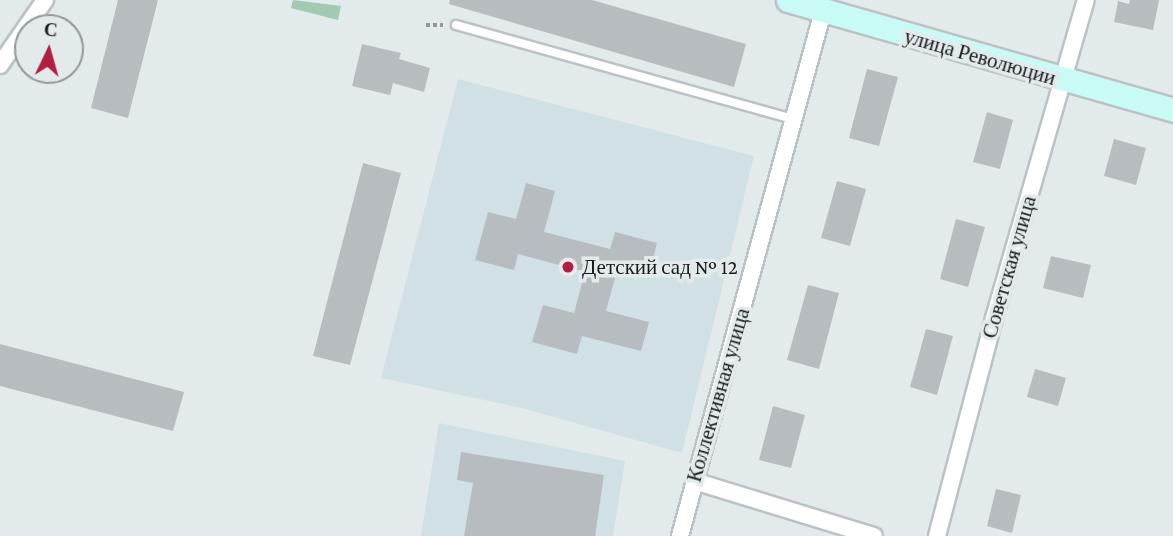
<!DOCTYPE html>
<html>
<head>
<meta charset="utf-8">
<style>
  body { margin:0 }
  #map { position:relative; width:1173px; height:536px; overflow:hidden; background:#e3eaec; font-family:"Crimson Pro",serif }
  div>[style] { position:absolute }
  .built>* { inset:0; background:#d0e0e5 }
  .green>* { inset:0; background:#a1cbb0 }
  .building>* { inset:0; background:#b7bcc0 }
  .path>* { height:3.5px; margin-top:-1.75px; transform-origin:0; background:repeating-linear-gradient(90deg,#929799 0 3.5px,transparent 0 7px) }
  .roads { filter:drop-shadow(2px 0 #bbc2c4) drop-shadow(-2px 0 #bbc2c4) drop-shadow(0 2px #bbc2c4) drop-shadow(0 -2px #bbc2c4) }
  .lane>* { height:8px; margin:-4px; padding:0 4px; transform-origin:4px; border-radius:4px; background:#fff }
  .street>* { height:16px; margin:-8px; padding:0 8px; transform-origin:8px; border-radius:8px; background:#fff }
  .secondary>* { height:23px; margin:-11.5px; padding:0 11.5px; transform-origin:11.5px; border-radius:11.5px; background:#c8faf6 }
  .dots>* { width:19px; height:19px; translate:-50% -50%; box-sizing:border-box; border:4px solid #e3eaec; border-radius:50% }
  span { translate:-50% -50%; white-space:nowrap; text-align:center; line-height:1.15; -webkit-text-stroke:7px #e3eaec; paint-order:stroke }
  .street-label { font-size:21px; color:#181a1b }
  .poi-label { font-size:21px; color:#181a1b }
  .left { translate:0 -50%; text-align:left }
  .north { position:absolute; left:14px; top:14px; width:70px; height:70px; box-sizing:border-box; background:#e3eaec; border:2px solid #929798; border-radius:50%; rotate:5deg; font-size:19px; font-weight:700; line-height:28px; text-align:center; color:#181a1b }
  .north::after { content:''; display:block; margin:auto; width:24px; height:32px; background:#b11e40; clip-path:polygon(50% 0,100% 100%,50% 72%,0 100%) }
</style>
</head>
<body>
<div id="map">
  <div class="built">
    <i style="clip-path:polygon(458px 79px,754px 156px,682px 453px,522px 408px,381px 378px)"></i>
    <i style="clip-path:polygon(439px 423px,625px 461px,613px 536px,421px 536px)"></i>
  </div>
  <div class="green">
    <i style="clip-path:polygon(293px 0,341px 6px,338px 20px,291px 8px)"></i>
  </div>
  <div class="building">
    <i style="clip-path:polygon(118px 0,158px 0,128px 118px,91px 108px)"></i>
    <i style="clip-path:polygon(450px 0,592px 0,746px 44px,734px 87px,449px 4px)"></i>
    <i style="clip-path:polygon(1130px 0,1159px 0,1153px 30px,1114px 22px,1118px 1px,1129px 4px)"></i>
    <i style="clip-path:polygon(362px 44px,401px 53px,399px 59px,430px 68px,424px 92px,393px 83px,390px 95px,352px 86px)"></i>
    <i style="clip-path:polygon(867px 69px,898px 77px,879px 146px,849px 138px)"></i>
    <i style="clip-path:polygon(987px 112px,1013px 120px,1000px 169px,973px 162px)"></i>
    <i style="clip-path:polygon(1114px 139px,1146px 148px,1136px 185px,1104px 176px)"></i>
    <i style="clip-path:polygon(363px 163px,401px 173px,350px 365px,313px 356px)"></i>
    <i style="clip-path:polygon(837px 181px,866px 189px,850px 246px,821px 238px)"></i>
    <i style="clip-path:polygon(526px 183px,555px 191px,544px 232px,610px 249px,615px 232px,657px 243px,648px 279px,617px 270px,606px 311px,649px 322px,641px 351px,582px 336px,577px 354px,532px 342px,543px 305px,574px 313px,585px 272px,518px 254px,514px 270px,475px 260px,488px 212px,516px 219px)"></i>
    <i style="clip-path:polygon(956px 219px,985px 227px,968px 287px,940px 279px)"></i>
    <i style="clip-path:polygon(1051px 256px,1091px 265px,1083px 298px,1043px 288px)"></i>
    <i style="clip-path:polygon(808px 285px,839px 293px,819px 369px,787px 360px)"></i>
    <i style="clip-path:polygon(926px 329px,953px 336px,937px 395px,910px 387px)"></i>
    <i style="clip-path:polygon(0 344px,184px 392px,173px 431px,0 386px)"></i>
    <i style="clip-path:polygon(1035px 369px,1066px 378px,1058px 406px,1027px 397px)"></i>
    <i style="clip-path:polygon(773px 406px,805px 415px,791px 468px,759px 460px)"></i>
    <i style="clip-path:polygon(461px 452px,604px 475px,595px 536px,464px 536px,473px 483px,457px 480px)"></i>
    <i style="clip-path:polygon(996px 489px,1021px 495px,1012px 533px,987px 526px)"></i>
  </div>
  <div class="path">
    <i style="left:426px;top:25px;width:17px"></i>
  </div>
  <div class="roads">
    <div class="lane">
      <i style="left:456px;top:25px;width:350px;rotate:15.6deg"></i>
    </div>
    <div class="street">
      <i style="left:0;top:65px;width:79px;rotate:-55.3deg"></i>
      <i style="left:694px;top:481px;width:188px;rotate:17deg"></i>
      <i style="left:680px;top:536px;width:544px;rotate:-74.76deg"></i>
      <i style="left:937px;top:536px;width:225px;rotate:-75.3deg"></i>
      <i style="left:994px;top:318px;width:331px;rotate:-73.9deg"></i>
    </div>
    <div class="secondary">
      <i style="left:788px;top:0;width:400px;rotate:15.9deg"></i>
    </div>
  </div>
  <div class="dots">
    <i style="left:568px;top:267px;background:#b11e40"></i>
  </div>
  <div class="street-label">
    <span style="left:980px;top:57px;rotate:16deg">улица Революции</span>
    <span style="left:1009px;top:267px;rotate:-74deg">Советская улица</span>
    <span style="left:718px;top:395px;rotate:-74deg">Коллективная улица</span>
  </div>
  <div class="poi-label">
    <span class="left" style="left:582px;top:267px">Детский сад № 12</span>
  </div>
  <div class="north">С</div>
</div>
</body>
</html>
